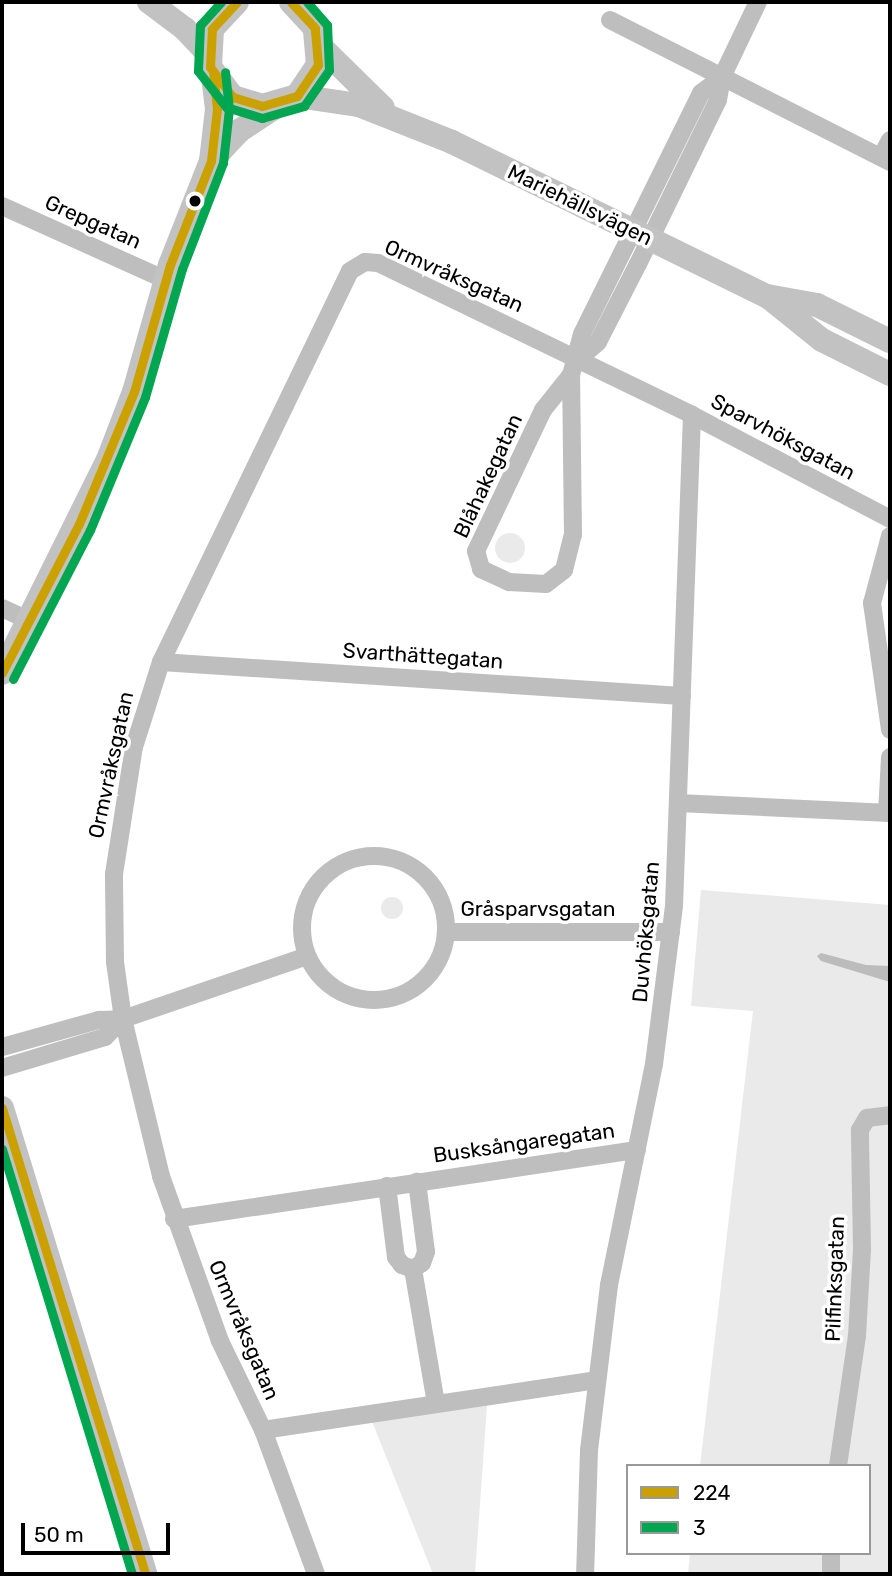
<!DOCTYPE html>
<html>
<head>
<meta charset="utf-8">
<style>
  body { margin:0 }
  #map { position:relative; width:892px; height:1576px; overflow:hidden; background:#fff; font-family:Rubik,sans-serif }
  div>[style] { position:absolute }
  .green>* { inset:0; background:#eaeaea }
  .round { border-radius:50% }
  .water>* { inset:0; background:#bcbcbc }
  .street>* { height:18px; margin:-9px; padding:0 9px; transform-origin:9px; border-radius:9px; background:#bebebe }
  .street>.ring { margin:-9px; padding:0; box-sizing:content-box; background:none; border:18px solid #bebebe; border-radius:50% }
  .secondary>* { height:24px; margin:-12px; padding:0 12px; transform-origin:12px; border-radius:12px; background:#c2c2c2 }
  .bus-1>* { height:9px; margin:-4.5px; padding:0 4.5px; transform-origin:4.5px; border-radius:4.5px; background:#cba100 }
  .bus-2>* { height:9px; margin:-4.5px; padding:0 4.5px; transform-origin:4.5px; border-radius:4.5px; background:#00a650 }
  .dots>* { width:19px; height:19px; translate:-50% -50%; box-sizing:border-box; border:4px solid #fff; border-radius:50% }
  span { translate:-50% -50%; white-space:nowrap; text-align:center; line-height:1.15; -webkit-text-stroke:7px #fff; paint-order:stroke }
  .street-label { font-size:21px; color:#000 }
  .frame { position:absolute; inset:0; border:4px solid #000; pointer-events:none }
  .legend { position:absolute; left:626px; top:1464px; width:245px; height:91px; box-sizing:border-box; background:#fff; border:2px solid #999; margin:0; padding:9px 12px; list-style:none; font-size:21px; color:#000 }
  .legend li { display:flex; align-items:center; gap:14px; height:35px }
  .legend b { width:35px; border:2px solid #999 }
  .scale { position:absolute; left:21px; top:1523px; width:149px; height:32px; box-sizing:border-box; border:4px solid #000; border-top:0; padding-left:9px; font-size:21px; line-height:24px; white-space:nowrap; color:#000; -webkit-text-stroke:5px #fff; paint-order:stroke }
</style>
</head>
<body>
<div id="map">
  <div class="green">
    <i class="round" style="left:495px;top:533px;width:30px;height:30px"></i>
    <i style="clip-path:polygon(701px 890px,890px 905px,890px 1574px,688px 1574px,690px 1553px,869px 1553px,869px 1466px,700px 1466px,753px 1011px,691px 1006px)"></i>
    <i class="round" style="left:381px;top:897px;width:22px;height:22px"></i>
    <i style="clip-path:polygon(487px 1406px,475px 1574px,433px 1574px,371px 1419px)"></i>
  </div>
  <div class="water">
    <i style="clip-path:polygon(821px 953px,866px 965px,890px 966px,890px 982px,821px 961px,817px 956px)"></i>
  </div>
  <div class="street">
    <i style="left:610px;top:20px;width:314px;rotate:26.9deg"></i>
    <i style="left:881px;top:157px;width:19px;rotate:-62deg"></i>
    <i style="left:2px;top:206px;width:180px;rotate:24.3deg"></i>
    <i style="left:578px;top:359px;width:26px;rotate:-40deg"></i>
    <i style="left:598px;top:342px;width:88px;rotate:-62.9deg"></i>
    <i style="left:638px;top:264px;width:182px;rotate:-64deg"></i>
    <i style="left:718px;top:100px;width:23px;rotate:-80deg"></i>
    <i style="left:722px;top:77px;width:83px;rotate:-64.4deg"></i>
    <i style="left:571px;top:375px;width:45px;rotate:128.7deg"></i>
    <i style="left:543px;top:410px;width:156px;rotate:115.4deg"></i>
    <i style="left:476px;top:551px;width:19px;rotate:74deg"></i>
    <i style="left:481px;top:569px;width:31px;rotate:25deg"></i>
    <i style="left:509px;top:582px;width:37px;rotate:3deg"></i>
    <i style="left:546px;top:584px;width:23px;rotate:-38deg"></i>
    <i style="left:564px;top:570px;width:36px;rotate:-76deg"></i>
    <i style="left:573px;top:535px;width:160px;rotate:-90.7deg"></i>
    <i style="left:571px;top:375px;width:42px;rotate:-75deg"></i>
    <i style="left:582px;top:334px;width:269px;rotate:-63.7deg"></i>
    <i style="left:701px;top:93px;width:26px;rotate:-37deg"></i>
    <i style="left:692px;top:415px;width:224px;rotate:27.7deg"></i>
    <i style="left:890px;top:536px;width:69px;rotate:105deg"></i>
    <i style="left:872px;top:603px;width:128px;rotate:81.9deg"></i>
    <i style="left:2px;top:608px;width:29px;rotate:25deg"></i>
    <i style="left:161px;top:662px;width:522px;rotate:3.73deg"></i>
    <i style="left:678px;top:803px;width:212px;rotate:2.7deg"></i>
    <i style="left:887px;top:813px;width:56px;rotate:-86.9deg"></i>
    <i class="ring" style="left:302px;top:856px;width:126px;height:126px"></i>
    <i style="left:446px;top:932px;width:225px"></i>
    <i style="left:2px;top:1047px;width:101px;rotate:-15.6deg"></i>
    <i style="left:99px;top:1020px;width:24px;rotate:-2deg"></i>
    <i style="left:123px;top:1019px;width:194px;rotate:-18.9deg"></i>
    <i style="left:2px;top:1068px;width:108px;rotate:-16.8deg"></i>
    <i style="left:105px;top:1037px;width:25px;rotate:-45deg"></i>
    <i style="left:387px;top:1186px;width:72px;rotate:82.8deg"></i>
    <i style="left:396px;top:1257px;width:10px;rotate:53deg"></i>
    <i style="left:402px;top:1265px;width:12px;rotate:20deg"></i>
    <i style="left:413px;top:1269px;width:11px;rotate:-34deg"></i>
    <i style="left:422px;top:1263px;width:12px;rotate:-70deg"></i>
    <i style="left:426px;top:1252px;width:71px;rotate:-97.3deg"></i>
    <i style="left:174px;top:1219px;width:468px;rotate:-8.5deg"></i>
    <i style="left:413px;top:1269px;width:137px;rotate:80.3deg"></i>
    <i style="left:263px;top:1430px;width:337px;rotate:-8.5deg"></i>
    <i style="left:838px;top:1466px;width:131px;rotate:-81.7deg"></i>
    <i style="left:857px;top:1336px;width:86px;rotate:-86.7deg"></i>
    <i style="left:862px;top:1250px;width:120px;rotate:-91deg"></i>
    <i style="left:860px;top:1130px;width:14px;rotate:-60deg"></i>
    <i style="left:867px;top:1118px;width:23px;rotate:-7deg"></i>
    <i style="left:316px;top:1574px;width:153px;rotate:-110.2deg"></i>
    <i style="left:263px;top:1430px;width:99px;rotate:-115.8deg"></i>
    <i style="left:220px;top:1341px;width:175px;rotate:-109.7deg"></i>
    <i style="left:161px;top:1176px;width:162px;rotate:-103.6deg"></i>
    <i style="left:123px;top:1019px;width:58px;rotate:-98deg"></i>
    <i style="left:115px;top:962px;width:88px;rotate:-90.7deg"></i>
    <i style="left:114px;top:874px;width:129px;rotate:-81.1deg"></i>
    <i style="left:134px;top:747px;width:89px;rotate:-72.4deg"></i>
    <i style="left:161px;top:662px;width:434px;rotate:-64.2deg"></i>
    <i style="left:350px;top:271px;width:17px;rotate:-31deg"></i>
    <i style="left:365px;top:262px;width:13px;rotate:4deg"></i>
    <i style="left:378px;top:263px;width:349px;rotate:25.8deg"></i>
    <i style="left:692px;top:415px;width:491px;rotate:92.1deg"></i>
    <i style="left:674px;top:906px;width:159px;rotate:97.2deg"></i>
    <i style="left:654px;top:1064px;width:226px;rotate:101.5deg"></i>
    <i style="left:609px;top:1285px;width:166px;rotate:96.9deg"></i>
    <i style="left:589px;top:1450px;width:124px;rotate:91.8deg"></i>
    <i style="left:831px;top:1574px;width:21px;rotate:-90deg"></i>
  </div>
  <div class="secondary">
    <i style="left:149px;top:2px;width:45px;rotate:36.9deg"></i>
    <i style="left:185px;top:29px;width:34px;rotate:47deg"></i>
    <i style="left:237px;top:2px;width:37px;rotate:133deg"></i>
    <i style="left:212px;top:29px;width:38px;rotate:93deg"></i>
    <i style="left:210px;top:67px;width:38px;rotate:53deg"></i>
    <i style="left:233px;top:97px;width:30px;rotate:17deg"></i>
    <i style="left:262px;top:106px;width:36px;rotate:-16deg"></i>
    <i style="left:297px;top:96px;width:37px;rotate:-56deg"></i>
    <i style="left:318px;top:65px;width:37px;rotate:-95deg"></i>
    <i style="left:315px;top:28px;width:35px;rotate:-133deg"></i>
    <i style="left:320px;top:46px;width:88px;rotate:44.5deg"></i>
    <i style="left:297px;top:96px;width:63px;rotate:8.3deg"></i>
    <i style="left:359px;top:105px;width:100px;rotate:21.7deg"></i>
    <i style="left:452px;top:142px;width:351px;rotate:26.1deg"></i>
    <i style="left:767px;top:296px;width:70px;rotate:38.7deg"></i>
    <i style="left:822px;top:340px;width:76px;rotate:26.6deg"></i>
    <i style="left:211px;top:161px;width:52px;rotate:-83.4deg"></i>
    <i style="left:217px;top:109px;width:35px;rotate:-97deg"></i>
    <i style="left:767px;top:296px;width:51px;rotate:10.2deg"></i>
    <i style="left:817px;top:305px;width:81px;rotate:26.3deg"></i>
    <i style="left:2px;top:673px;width:241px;rotate:-63.6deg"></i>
    <i style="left:109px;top:457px;width:70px;rotate:-69deg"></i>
    <i style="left:134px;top:392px;width:132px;rotate:-74.2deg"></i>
    <i style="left:170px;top:265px;width:112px;rotate:-68.5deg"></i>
    <i style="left:211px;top:161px;width:41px;rotate:-47deg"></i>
    <i style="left:239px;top:131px;width:47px;rotate:-33.7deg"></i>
    <i style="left:2px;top:1108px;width:487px;rotate:72.9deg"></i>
  </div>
  <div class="bus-1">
    <i style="left:237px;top:2px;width:37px;rotate:133deg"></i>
    <i style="left:212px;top:29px;width:38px;rotate:93deg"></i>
    <i style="left:210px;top:67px;width:38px;rotate:53deg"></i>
    <i style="left:233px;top:97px;width:30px;rotate:17deg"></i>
    <i style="left:262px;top:106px;width:36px;rotate:-16deg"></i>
    <i style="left:297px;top:96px;width:37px;rotate:-56deg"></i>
    <i style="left:318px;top:65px;width:37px;rotate:-95deg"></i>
    <i style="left:315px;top:28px;width:35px;rotate:-133deg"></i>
    <i style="left:2px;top:673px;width:168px;rotate:-62.7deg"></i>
    <i style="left:79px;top:524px;width:143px;rotate:-67.4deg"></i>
    <i style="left:134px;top:392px;width:132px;rotate:-74.2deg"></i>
    <i style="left:170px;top:265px;width:112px;rotate:-68.5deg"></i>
    <i style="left:211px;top:161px;width:52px;rotate:-83.4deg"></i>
    <i style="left:217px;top:109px;width:36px;rotate:-96deg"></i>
    <i style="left:2px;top:1108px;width:487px;rotate:72.9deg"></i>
  </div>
  <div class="bus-2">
    <i style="left:221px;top:2px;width:31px;rotate:132deg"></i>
    <i style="left:200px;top:25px;width:46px;rotate:92.5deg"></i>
    <i style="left:198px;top:71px;width:46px;rotate:52.1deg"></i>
    <i style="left:226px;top:107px;width:38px;rotate:17deg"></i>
    <i style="left:262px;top:118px;width:44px;rotate:-15.9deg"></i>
    <i style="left:304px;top:106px;width:44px;rotate:-55.2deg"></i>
    <i style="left:329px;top:70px;width:45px;rotate:-92.5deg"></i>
    <i style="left:327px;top:25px;width:30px;rotate:-131deg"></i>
    <i style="left:13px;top:679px;width:168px;rotate:-62.7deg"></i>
    <i style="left:90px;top:530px;width:144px;rotate:-67.5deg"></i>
    <i style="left:145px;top:397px;width:133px;rotate:-73.9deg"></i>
    <i style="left:182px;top:269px;width:114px;rotate:-68.9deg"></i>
    <i style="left:223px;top:163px;width:54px;rotate:-83.7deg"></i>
    <i style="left:229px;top:109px;width:37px;rotate:-96deg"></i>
    <i style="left:2px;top:1149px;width:444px;rotate:73deg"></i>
  </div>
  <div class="dots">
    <i style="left:195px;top:201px;background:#000"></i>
  </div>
  <div class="street-label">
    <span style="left:580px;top:205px;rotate:26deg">Mariehällsvägen</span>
    <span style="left:93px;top:222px;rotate:24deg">Grepgatan</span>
    <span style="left:454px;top:276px;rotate:24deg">Ormvråksgatan</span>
    <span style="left:783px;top:437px;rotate:28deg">Sparvhöksgatan</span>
    <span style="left:488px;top:476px;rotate:-65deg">Blåhakegatan</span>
    <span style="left:423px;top:656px;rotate:4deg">Svarthättegatan</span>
    <span style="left:111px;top:765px;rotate:-78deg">Ormvråksgatan</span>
    <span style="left:538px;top:909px">Gråsparvsgatan</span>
    <span style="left:646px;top:932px;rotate:-85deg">Duvhöksgatan</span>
    <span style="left:524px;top:1143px;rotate:-8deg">Busksångaregatan</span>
    <span style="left:835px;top:1279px;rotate:-88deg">Pilfinksgatan</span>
    <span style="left:244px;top:1330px;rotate:67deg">Ormvråksgatan</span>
  </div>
  <div class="frame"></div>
  <ul class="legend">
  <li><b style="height:9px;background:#cba100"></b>224</li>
  <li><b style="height:9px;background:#00a650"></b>3</li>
  </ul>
  <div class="scale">50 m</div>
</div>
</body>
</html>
